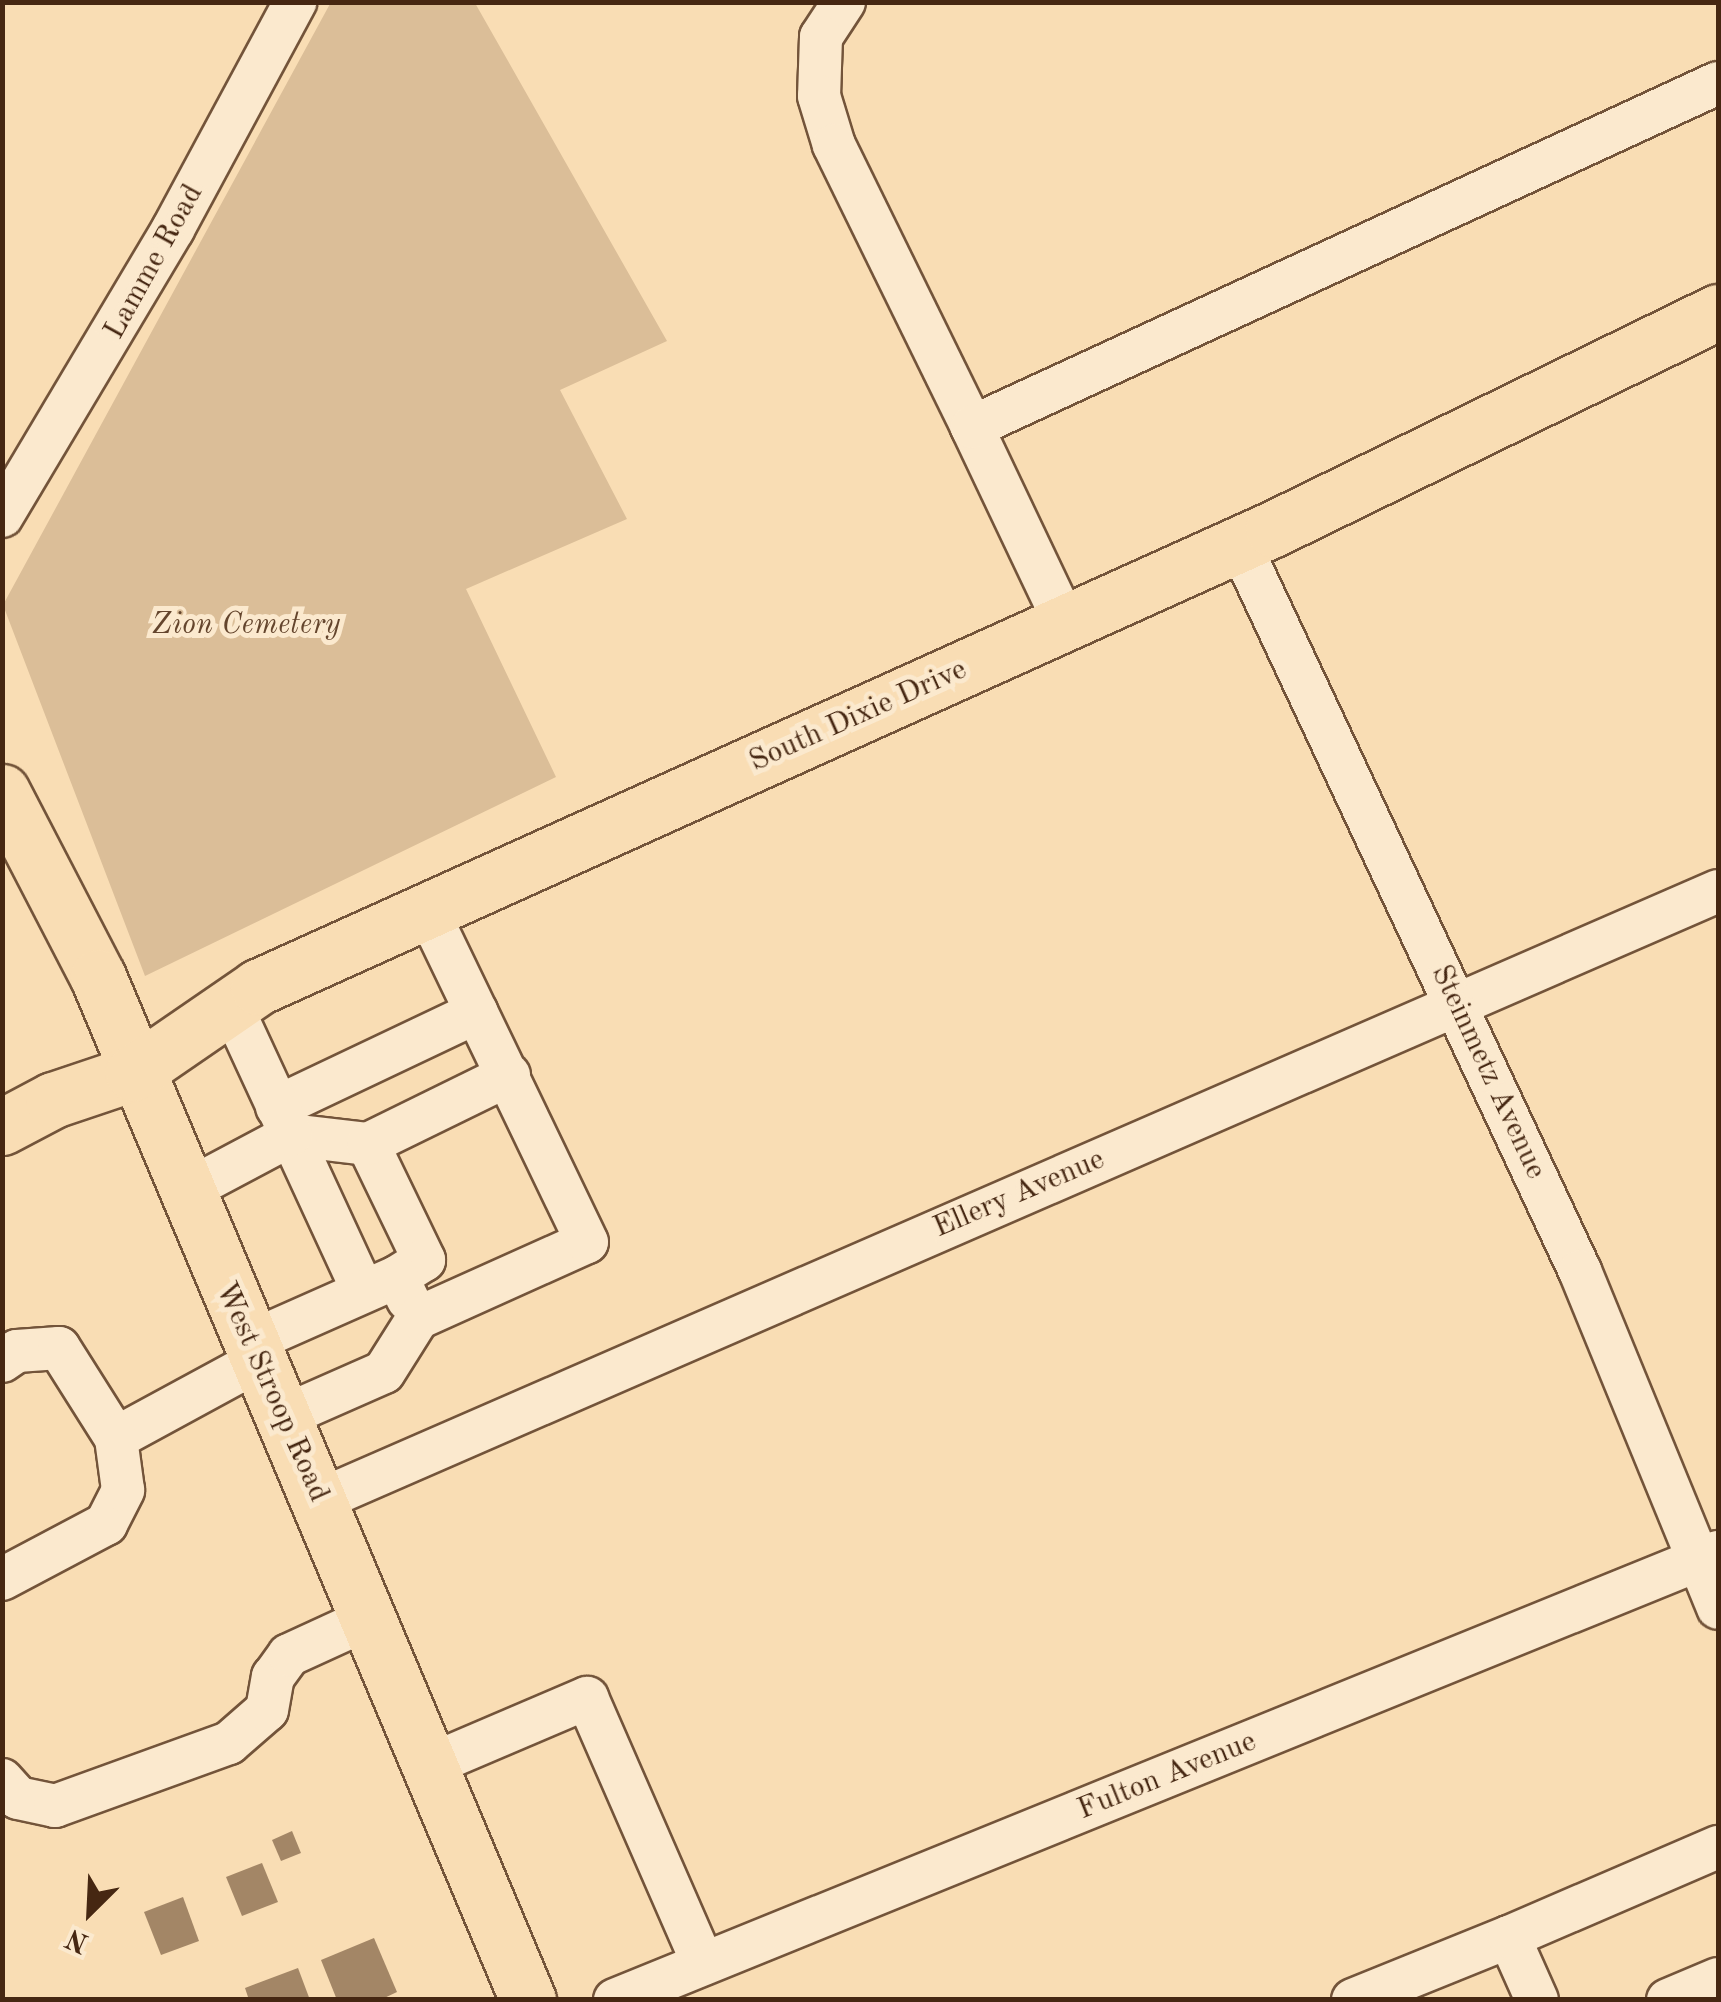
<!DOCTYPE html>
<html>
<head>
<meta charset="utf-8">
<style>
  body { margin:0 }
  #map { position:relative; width:1721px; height:2002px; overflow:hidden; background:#f9ddb4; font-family:"Old Standard TT",serif }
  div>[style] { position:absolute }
  .green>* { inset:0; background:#dbbe98 }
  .building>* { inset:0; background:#a38666 }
  .roads { filter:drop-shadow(2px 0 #73543a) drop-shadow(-2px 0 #73543a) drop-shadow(0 2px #73543a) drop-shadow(0 -2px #73543a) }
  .minor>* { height:42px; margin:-21px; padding:0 21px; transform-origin:21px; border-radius:21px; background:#fbe9ce }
  .major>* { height:55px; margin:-27.5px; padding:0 27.5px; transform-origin:27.5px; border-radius:27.5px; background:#f9ddb4 }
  span { translate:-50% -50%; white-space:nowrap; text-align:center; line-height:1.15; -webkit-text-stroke:10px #fbe9ce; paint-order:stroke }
  .street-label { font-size:30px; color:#462712 }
  .park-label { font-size:30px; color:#64452d; font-style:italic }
  .frame { position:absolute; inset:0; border:5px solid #462712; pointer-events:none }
  .north { position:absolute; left:40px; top:1862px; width:100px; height:100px; -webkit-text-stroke:8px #fbe9ce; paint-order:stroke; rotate:204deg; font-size:28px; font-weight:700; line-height:40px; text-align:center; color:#462712 }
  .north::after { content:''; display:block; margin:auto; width:35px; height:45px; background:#462712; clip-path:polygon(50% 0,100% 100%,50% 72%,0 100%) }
</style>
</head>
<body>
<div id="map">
  <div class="green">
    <i style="clip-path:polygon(331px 2px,475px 3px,667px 341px,560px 390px,627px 519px,466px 589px,556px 777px,145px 976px,3px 605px)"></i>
  </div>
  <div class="building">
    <i style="clip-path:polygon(292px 1831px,301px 1853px,281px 1861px,272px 1840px)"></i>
    <i style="clip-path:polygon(262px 1863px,278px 1902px,242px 1916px,226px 1877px)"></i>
    <i style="clip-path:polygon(183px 1897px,199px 1941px,161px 1955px,144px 1912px)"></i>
    <i style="clip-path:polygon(374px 1938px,397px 1992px,380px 2000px,337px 2000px,321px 1960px)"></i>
    <i style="clip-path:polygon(298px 1968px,310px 2000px,249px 2000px,245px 1988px)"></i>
  </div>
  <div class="roads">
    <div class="minor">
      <i style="left:844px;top:2px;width:42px;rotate:123.3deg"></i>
      <i style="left:821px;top:37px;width:59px;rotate:91.9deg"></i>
      <i style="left:819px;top:96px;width:51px;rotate:73deg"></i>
      <i style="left:834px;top:145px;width:314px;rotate:63.9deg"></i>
      <i style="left:2px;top:516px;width:334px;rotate:-59.2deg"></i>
      <i style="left:173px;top:229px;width:258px;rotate:-61.7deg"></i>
      <i style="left:1239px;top:543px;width:804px;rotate:64.9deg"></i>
      <i style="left:1580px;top:1271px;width:364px;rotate:67.7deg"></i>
      <i style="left:1065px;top:623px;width:217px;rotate:-115.4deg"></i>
      <i style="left:972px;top:427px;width:821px;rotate:-24.76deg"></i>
      <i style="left:277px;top:1107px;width:221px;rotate:-25.4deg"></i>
      <i style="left:291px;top:1135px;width:78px;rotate:6.7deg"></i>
      <i style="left:368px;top:1144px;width:129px;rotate:64.2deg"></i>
      <i style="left:424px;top:1260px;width:32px;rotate:148deg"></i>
      <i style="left:291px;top:1135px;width:172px;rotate:65.2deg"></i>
      <i style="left:368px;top:1144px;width:157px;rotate:-26.1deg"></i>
      <i style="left:184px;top:1192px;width:121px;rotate:-28deg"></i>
      <i style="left:291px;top:1135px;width:143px;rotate:-114.8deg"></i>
      <i style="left:248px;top:1343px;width:163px;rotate:-23.9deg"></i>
      <i style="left:397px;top:1277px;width:25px;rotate:64deg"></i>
      <i style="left:2px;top:1361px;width:18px;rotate:-34deg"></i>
      <i style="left:17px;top:1351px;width:42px;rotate:-4.1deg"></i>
      <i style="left:59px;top:1348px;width:107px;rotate:57.7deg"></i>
      <i style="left:116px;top:1438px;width:159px;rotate:-28.5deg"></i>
      <i style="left:282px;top:1417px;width:111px;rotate:-23.8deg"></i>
      <i style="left:384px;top:1372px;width:64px;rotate:-57.8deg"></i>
      <i style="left:418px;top:1318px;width:185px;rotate:-24.2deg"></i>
      <i style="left:587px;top:1242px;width:367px;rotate:-115.7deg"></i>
      <i style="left:320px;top:1500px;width:1525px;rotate:-23.54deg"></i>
      <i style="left:2px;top:1579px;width:118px;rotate:-27.9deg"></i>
      <i style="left:106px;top:1524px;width:38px;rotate:-63deg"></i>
      <i style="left:123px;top:1490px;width:52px;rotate:-97.7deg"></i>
      <i style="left:430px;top:1765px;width:171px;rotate:-23.1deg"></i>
      <i style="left:587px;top:1698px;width:290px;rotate:66.4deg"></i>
      <i style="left:2px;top:1780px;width:24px;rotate:48deg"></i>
      <i style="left:18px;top:1798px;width:38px;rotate:12deg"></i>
      <i style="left:55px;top:1806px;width:185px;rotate:-19.9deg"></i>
      <i style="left:229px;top:1743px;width:50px;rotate:-41deg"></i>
      <i style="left:267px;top:1710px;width:34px;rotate:-80deg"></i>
      <i style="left:273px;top:1677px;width:27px;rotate:-54deg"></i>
      <i style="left:289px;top:1655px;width:89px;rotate:-24.6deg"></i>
      <i style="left:615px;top:2000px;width:1191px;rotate:-22.11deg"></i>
      <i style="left:1353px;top:2000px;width:168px;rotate:-22deg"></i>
      <i style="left:1537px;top:2000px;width:69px;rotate:-114deg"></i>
      <i style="left:1509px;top:1937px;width:228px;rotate:-23.3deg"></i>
      <i style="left:1668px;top:2000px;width:54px;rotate:-22.8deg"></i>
    </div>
    <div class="major">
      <i style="left:2px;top:792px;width:208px;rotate:62.6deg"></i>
      <i style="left:98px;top:977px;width:1110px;rotate:67.2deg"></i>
      <i style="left:2px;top:1127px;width:58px;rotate:-27.9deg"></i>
      <i style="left:53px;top:1100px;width:84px;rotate:-18.6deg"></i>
      <i style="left:133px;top:1073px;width:152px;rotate:-34.5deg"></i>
      <i style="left:258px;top:987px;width:1114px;rotate:-24.29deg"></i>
      <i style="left:1273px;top:529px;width:495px;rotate:-26deg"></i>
    </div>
  </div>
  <div class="street-label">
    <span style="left:154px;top:262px;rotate:-61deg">Lamme Road</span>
    <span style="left:858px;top:716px;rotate:-24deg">South Dixie Drive</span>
    <span style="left:1488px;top:1072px;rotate:65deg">Steinmetz Avenue</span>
    <span style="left:1019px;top:1194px;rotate:-23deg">Ellery Avenue</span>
    <span style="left:272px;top:1392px;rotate:66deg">West Stroop Road</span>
    <span style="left:1167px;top:1776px;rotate:-22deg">Fulton Avenue</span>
  </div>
  <div class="park-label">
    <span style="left:246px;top:625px">Zion Cemetery</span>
  </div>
  <div class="frame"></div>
  <div class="north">N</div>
</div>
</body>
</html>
